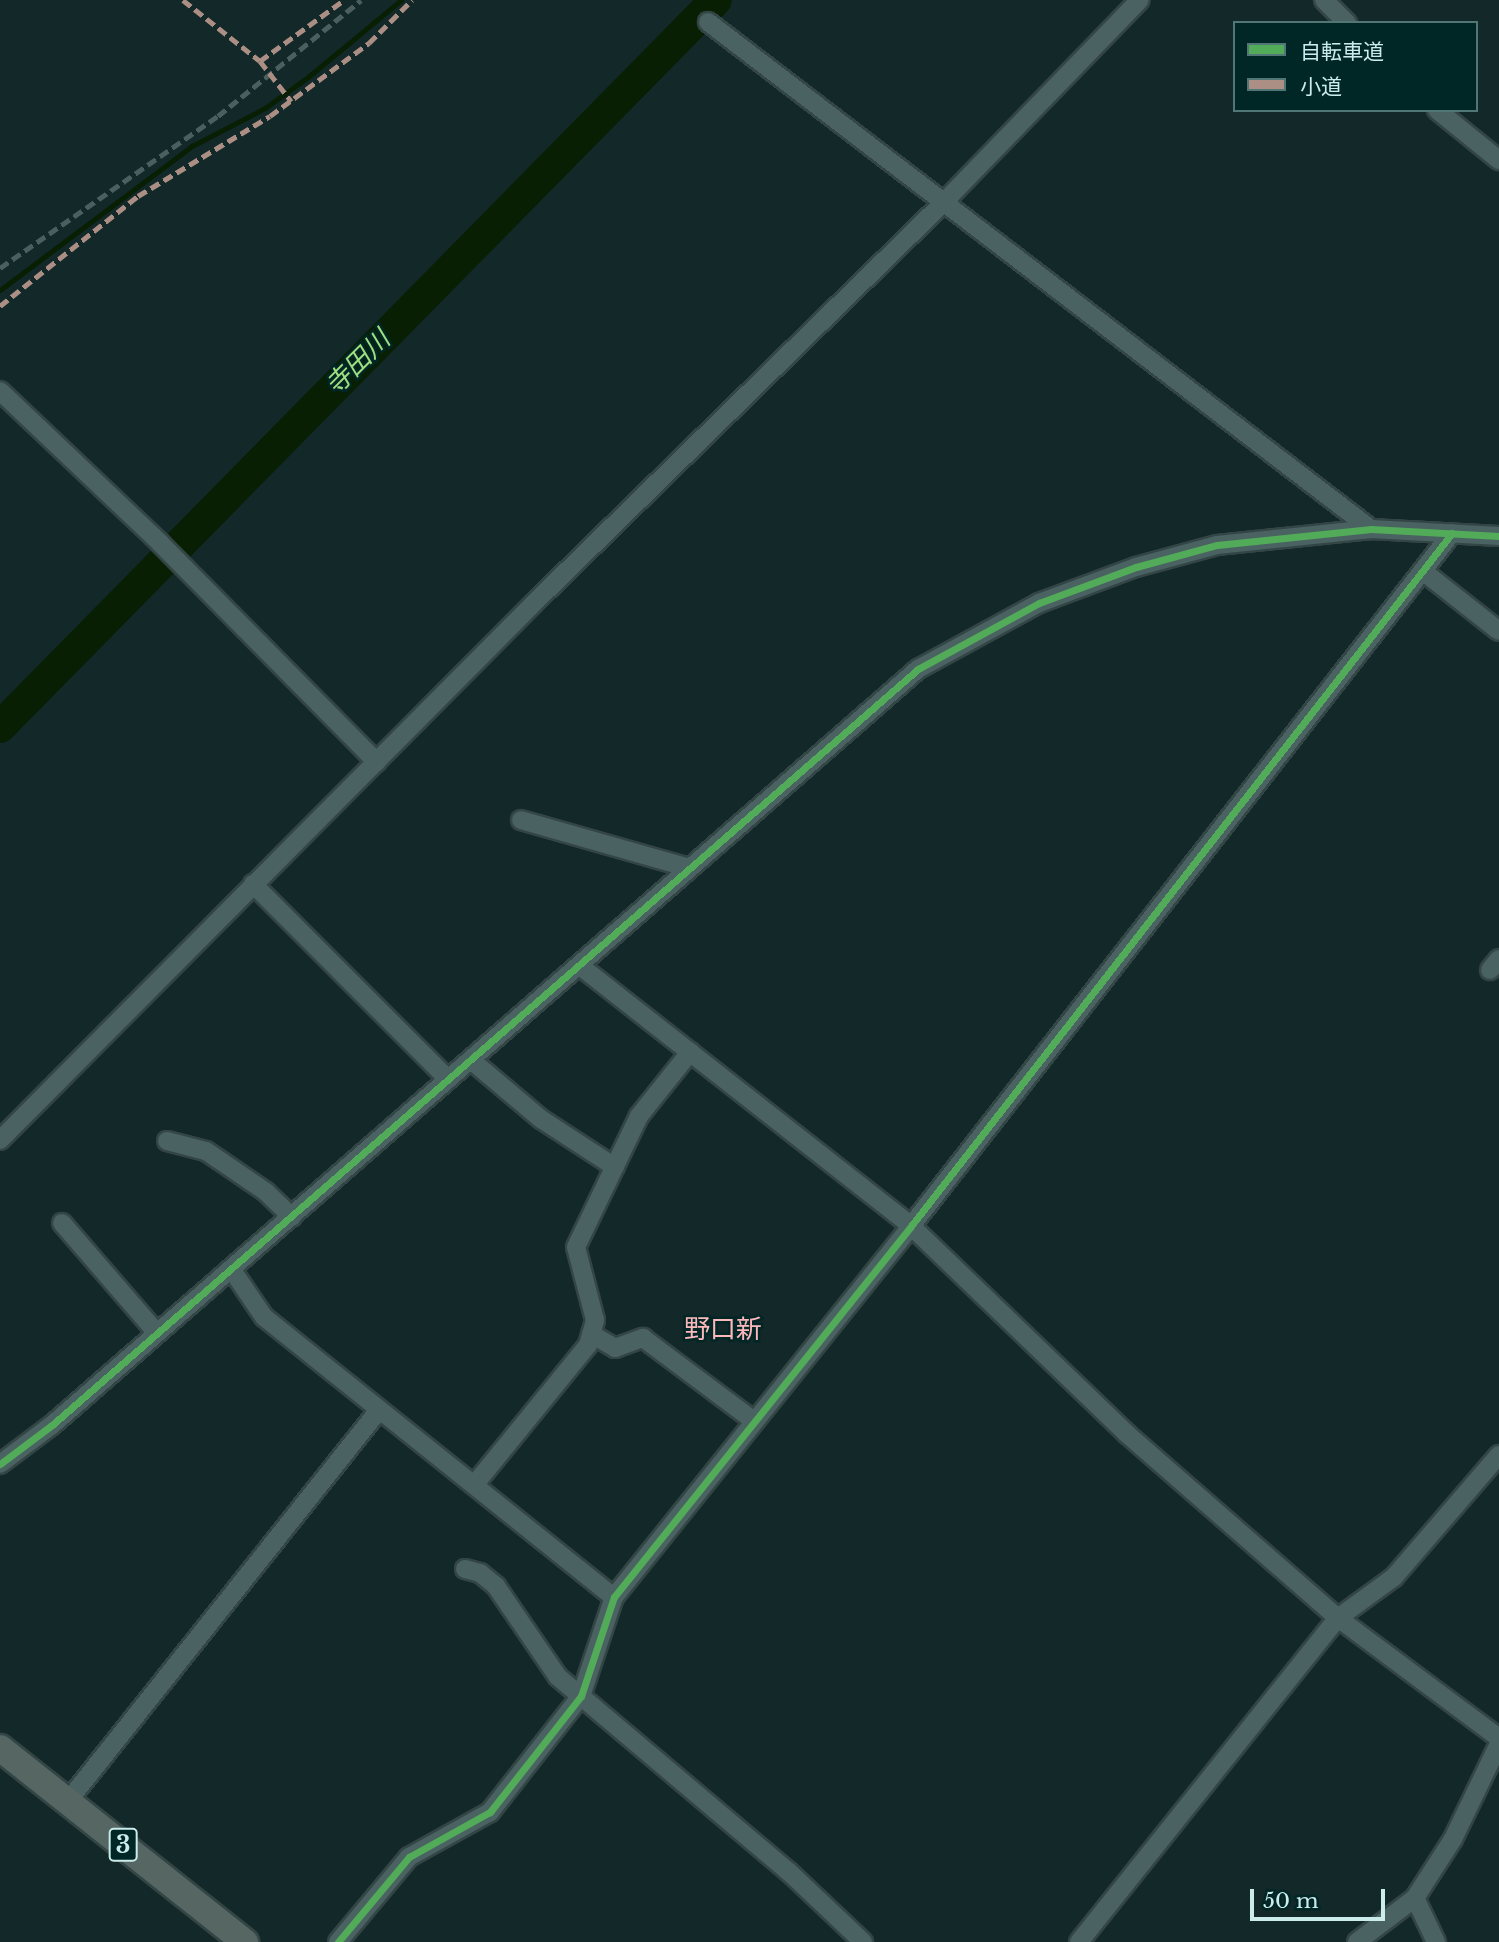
<!DOCTYPE html>
<html>
<head>
<meta charset="utf-8">
<style>
  body { margin:0 }
  #map { position:relative; width:1499px; height:1942px; overflow:hidden; background:#132828; font-family:"Libre Baskerville","Noto Sans JP",serif }
  div>[style] { position:absolute }
  .stream>* { height:5px; margin:-2.5px; padding:0 2.5px; transform-origin:2.5px; border-radius:2.5px; background:#081f04 }
  .river>* { height:32px; margin:-16px; padding:0 16px; transform-origin:16px; border-radius:16px; background:#081f04 }
  .roads { filter:drop-shadow(2px 0 #344545) drop-shadow(-2px 0 #344545) drop-shadow(0 2px #344545) drop-shadow(0 -2px #344545) }
  .street>* { height:18px; margin:-9px; padding:0 9px; transform-origin:9px; border-radius:9px; background:#4a6262 }
  .primary>* { height:26px; margin:-13px; padding:0 13px; transform-origin:13px; border-radius:13px; background:#566663 }
  .rail>* { height:5px; margin-top:-2.5px; transform-origin:0; background:repeating-linear-gradient(90deg,#4b5f5f 0 10px,transparent 0 15px) }
  .quiet>* { height:5px; margin-top:-2.5px; transform-origin:0; background:repeating-linear-gradient(90deg,#ac8f84 0 10px,transparent 0 15px) }
  .cycleway>* { height:7px; margin:-3.5px; padding:0 3.5px; transform-origin:3.5px; border-radius:3.5px; background:#51ab58 }
  span { translate:-50% -50%; white-space:nowrap; text-align:center; line-height:1.15; -webkit-text-stroke:5px #012626; paint-order:stroke }
  .shield-label span { padding:2px 5px; background:#012626; border:2px solid; border-radius:5px; -webkit-text-stroke-width:0 }
  .shield-label { font-size:23px; color:#ccecec; font-weight:700 }
  .water-label { font-size:26px; color:#a2e07f; font-style:italic }
  .neighbourhood-label { font-size:26px; color:#fcb8bb }
  .legend { position:absolute; left:1233px; top:21px; width:245px; height:91px; box-sizing:border-box; background:#012626; border:2px solid #527575; margin:0; padding:9px 12px; list-style:none; font-size:21px; color:#ccecec }
  .legend li { display:flex; align-items:center; gap:14px; height:35px }
  .legend b { width:35px; border:2px solid #527575 }
  .scale { position:absolute; left:1250px; top:1889px; width:135px; height:32px; box-sizing:border-box; border:4px solid #ccecec; border-top:0; padding-left:9px; font-size:21px; line-height:24px; white-space:nowrap; color:#ccecec; -webkit-text-stroke:5px #012626; paint-order:stroke }
</style>
</head>
<body>
<div id="map">
  <div class="stream">
    <i style="left:0;top:290px;width:240px;rotate:-36.9deg"></i>
    <i style="left:192px;top:146px;width:82px;rotate:-27.5deg"></i>
    <i style="left:265px;top:108px;width:53px;rotate:-35.8deg"></i>
    <i style="left:308px;top:77px;width:121px;rotate:-39.6deg"></i>
  </div>
  <div class="river">
    <i style="left:0;top:727px;width:1020px;rotate:-45.44deg"></i>
  </div>
  <div class="roads">
    <div class="street">
      <i style="left:1324px;top:0;width:33px;rotate:45deg"></i>
      <i style="left:708px;top:22px;width:835px;rotate:37.41deg"></i>
      <i style="left:1437px;top:110px;width:80px;rotate:38.9deg"></i>
      <i style="left:0;top:391px;width:221px;rotate:43.5deg"></i>
      <i style="left:160px;top:543px;width:308px;rotate:45.3deg"></i>
      <i style="left:1424px;top:572px;width:95px;rotate:38.2deg"></i>
      <i style="left:521px;top:820px;width:172px;rotate:15.9deg"></i>
      <i style="left:253px;top:884px;width:276px;rotate:45deg"></i>
      <i style="left:580px;top:966px;width:421px;rotate:38.1deg"></i>
      <i style="left:911px;top:1226px;width:300px;rotate:43.9deg"></i>
      <i style="left:1127px;top:1434px;width:280px;rotate:41.1deg"></i>
      <i style="left:1338px;top:1618px;width:201px;rotate:36.7deg"></i>
      <i style="left:1490px;top:970px;width:14px;rotate:-51deg"></i>
      <i style="left:471px;top:1060px;width:92px;rotate:40.1deg"></i>
      <i style="left:541px;top:1119px;width:88px;rotate:33deg"></i>
      <i style="left:0;top:1140px;width:757px;rotate:-45.16deg"></i>
      <i style="left:534px;top:603px;width:573px;rotate:-44.36deg"></i>
      <i style="left:944px;top:202px;width:281px;rotate:-45.9deg"></i>
      <i style="left:167px;top:1141px;width:40px;rotate:14.4deg"></i>
      <i style="left:206px;top:1151px;width:73px;rotate:34.3deg"></i>
      <i style="left:266px;top:1192px;width:36px;rotate:44deg"></i>
      <i style="left:62px;top:1223px;width:144px;rotate:49.2deg"></i>
      <i style="left:232px;top:1270px;width:57px;rotate:55.8deg"></i>
      <i style="left:264px;top:1317px;width:448px;rotate:38.7deg"></i>
      <i style="left:591px;top:1334px;width:28px;rotate:30deg"></i>
      <i style="left:615px;top:1348px;width:30px;rotate:-20deg"></i>
      <i style="left:643px;top:1338px;width:139px;rotate:36.8deg"></i>
      <i style="left:0;top:1464px;width:65px;rotate:-36.9deg"></i>
      <i style="left:52px;top:1425px;width:1150px;rotate:-41.12deg"></i>
      <i style="left:918px;top:669px;width:138px;rotate:-28.6deg"></i>
      <i style="left:1039px;top:603px;width:103px;rotate:-20.4deg"></i>
      <i style="left:1136px;top:567px;width:84px;rotate:-15.2deg"></i>
      <i style="left:1217px;top:545px;width:155px;rotate:-5.9deg"></i>
      <i style="left:1371px;top:529px;width:128px;rotate:3.1deg"></i>
      <i style="left:475px;top:1484px;width:179px;rotate:-50.9deg"></i>
      <i style="left:588px;top:1345px;width:26px;rotate:-74deg"></i>
      <i style="left:595px;top:1320px;width:75px;rotate:-104.6deg"></i>
      <i style="left:576px;top:1247px;width:145px;rotate:-64.3deg"></i>
      <i style="left:639px;top:1116px;width:82px;rotate:-51.4deg"></i>
      <i style="left:465px;top:1569px;width:16px;rotate:15deg"></i>
      <i style="left:480px;top:1573px;width:21px;rotate:39deg"></i>
      <i style="left:496px;top:1586px;width:110px;rotate:55.7deg"></i>
      <i style="left:558px;top:1677px;width:302px;rotate:40.2deg"></i>
      <i style="left:789px;top:1872px;width:102px;rotate:43.4deg"></i>
      <i style="left:68px;top:1801px;width:500px;rotate:-51.5deg"></i>
      <i style="left:1415px;top:1898px;width:49px;rotate:64.5deg"></i>
      <i style="left:338px;top:1942px;width:111px;rotate:-50.1deg"></i>
      <i style="left:409px;top:1857px;width:93px;rotate:-29.1deg"></i>
      <i style="left:490px;top:1812px;width:147px;rotate:-51.9deg"></i>
      <i style="left:581px;top:1696px;width:104px;rotate:-71.6deg"></i>
      <i style="left:614px;top:1597px;width:475px;rotate:-51.3deg"></i>
      <i style="left:911px;top:1226px;width:879px;rotate:-52.02deg"></i>
      <i style="left:1079px;top:1942px;width:415px;rotate:-51.4deg"></i>
      <i style="left:1338px;top:1618px;width:69px;rotate:-36.2deg"></i>
      <i style="left:1394px;top:1577px;width:161px;rotate:-49.3deg"></i>
      <i style="left:1357px;top:1942px;width:73px;rotate:-37.2deg"></i>
      <i style="left:1415px;top:1898px;width:70px;rotate:-57.2deg"></i>
      <i style="left:1453px;top:1839px;width:106px;rotate:-64.2deg"></i>
    </div>
    <div class="primary">
      <i style="left:0;top:1748px;width:313px;rotate:38.4deg"></i>
    </div>
  </div>
  <div class="rail">
    <i style="left:0;top:268px;width:266px;rotate:-34.9deg"></i>
    <i style="left:218px;top:116px;width:184px;rotate:-39deg"></i>
  </div>
  <div class="quiet">
    <i style="left:183px;top:0;width:98px;rotate:38.4deg"></i>
    <i style="left:260px;top:61px;width:104px;rotate:-36deg"></i>
    <i style="left:260px;top:61px;width:51px;rotate:52.2deg"></i>
    <i style="left:0;top:306px;width:176px;rotate:-38.6deg"></i>
    <i style="left:138px;top:196px;width:154px;rotate:-31.2deg"></i>
    <i style="left:270px;top:116px;width:123px;rotate:-36.4deg"></i>
    <i style="left:369px;top:43px;width:61px;rotate:-45deg"></i>
  </div>
  <div class="cycleway">
    <i style="left:0;top:1464px;width:65px;rotate:-36.9deg"></i>
    <i style="left:52px;top:1425px;width:1150px;rotate:-41.12deg"></i>
    <i style="left:918px;top:669px;width:138px;rotate:-28.6deg"></i>
    <i style="left:1039px;top:603px;width:103px;rotate:-20.4deg"></i>
    <i style="left:1136px;top:567px;width:84px;rotate:-15.2deg"></i>
    <i style="left:1217px;top:545px;width:155px;rotate:-5.9deg"></i>
    <i style="left:1371px;top:529px;width:128px;rotate:3.1deg"></i>
    <i style="left:338px;top:1942px;width:111px;rotate:-50.1deg"></i>
    <i style="left:409px;top:1857px;width:93px;rotate:-29.1deg"></i>
    <i style="left:490px;top:1812px;width:147px;rotate:-51.9deg"></i>
    <i style="left:581px;top:1696px;width:104px;rotate:-71.6deg"></i>
    <i style="left:614px;top:1597px;width:475px;rotate:-51.3deg"></i>
    <i style="left:911px;top:1226px;width:879px;rotate:-52.02deg"></i>
  </div>
  <div class="shield-label">
    <span style="left:123px;top:1845px">3</span>
  </div>
  <div class="water-label">
    <span style="left:358px;top:363px;rotate:-45deg">寺田川</span>
  </div>
  <div class="neighbourhood-label">
    <span style="left:723px;top:1330px">野口新</span>
  </div>
  <ul class="legend">
  <li><b style="height:9px;background:#51ab58"></b>自転車道</li>
  <li><b style="height:9px;background:#ac8f84"></b>小道</li>
  </ul>
  <div class="scale">50 m</div>
</div>
</body>
</html>
